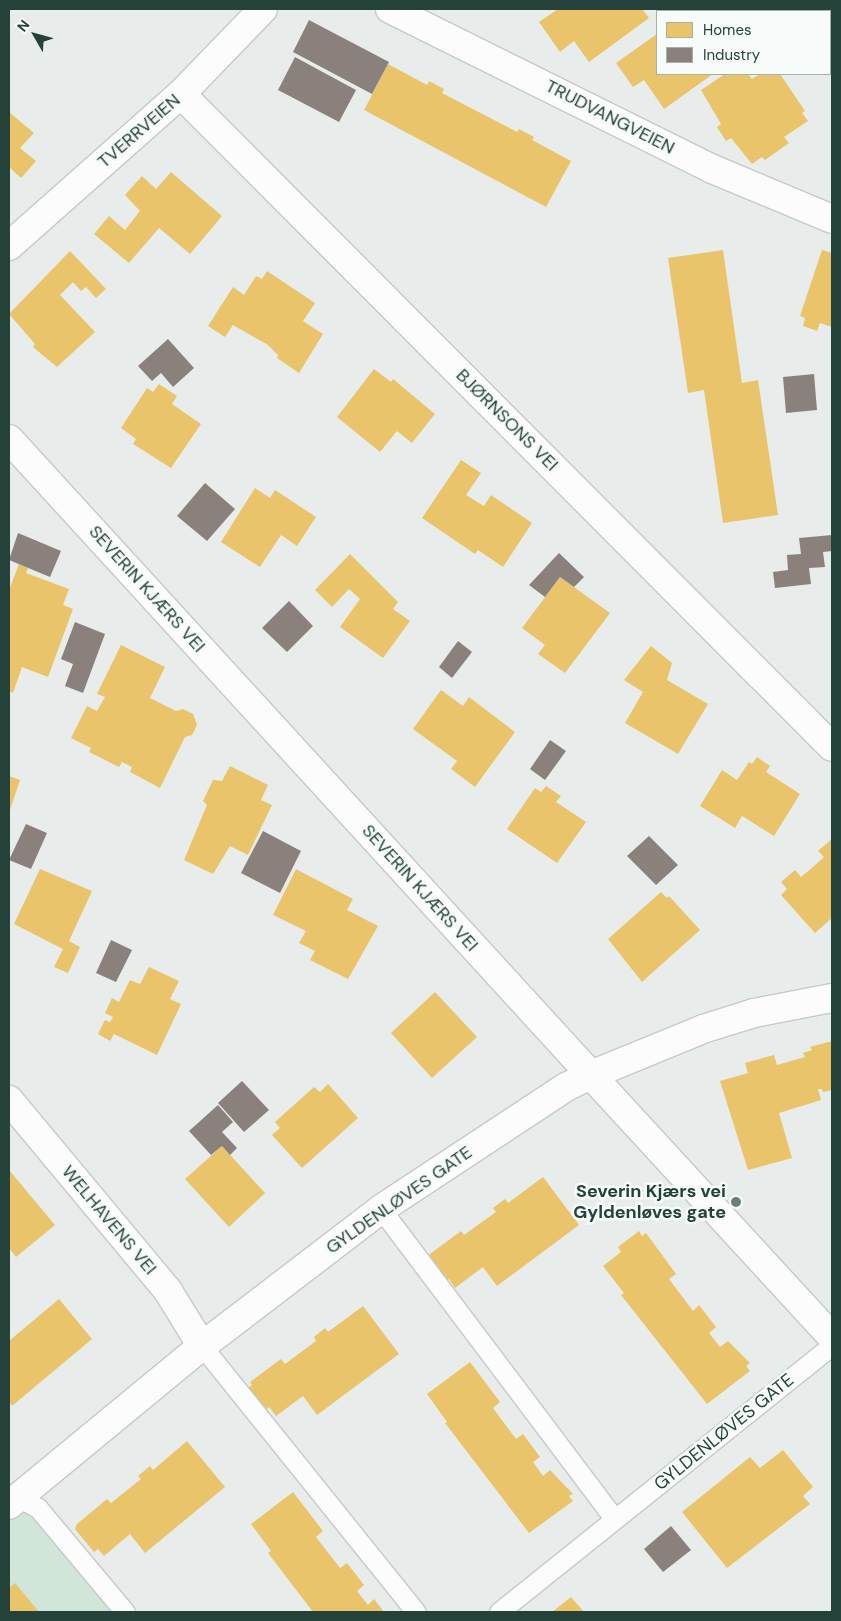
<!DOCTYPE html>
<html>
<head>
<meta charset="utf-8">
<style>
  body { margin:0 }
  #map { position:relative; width:841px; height:1621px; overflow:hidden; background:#e8edeb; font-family:"DM Sans",sans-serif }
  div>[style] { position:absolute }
  .green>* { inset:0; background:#d1e6d8 }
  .homes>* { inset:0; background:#e9c46a }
  .industry>* { inset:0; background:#8a817c }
  .path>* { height:3px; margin-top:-1.5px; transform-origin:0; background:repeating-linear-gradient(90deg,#c3ccca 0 2.5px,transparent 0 6.5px) }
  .roads { filter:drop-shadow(1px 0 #c5cac8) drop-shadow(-1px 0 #c5cac8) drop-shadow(0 1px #c5cac8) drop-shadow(0 -1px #c5cac8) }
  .lane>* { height:19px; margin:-9.5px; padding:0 9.5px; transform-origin:9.5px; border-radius:9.5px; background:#fcfcfc }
  .street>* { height:28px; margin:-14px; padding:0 14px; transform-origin:14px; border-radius:14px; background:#fcfcfc }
  .secondary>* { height:28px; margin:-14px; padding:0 14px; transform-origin:14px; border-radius:14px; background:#fcfcfc }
  .dots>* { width:14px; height:14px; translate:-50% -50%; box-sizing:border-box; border:2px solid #f7fbf9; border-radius:50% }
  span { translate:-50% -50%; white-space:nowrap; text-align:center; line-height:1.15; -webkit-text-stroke:5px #f7fbf9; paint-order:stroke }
  .street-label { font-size:18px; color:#24423a }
  .poi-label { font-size:18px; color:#24423a; font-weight:700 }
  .right { translate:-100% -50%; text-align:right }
  .frame { position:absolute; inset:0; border:10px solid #24423a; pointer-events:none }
  .legend { position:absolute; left:656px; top:10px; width:175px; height:65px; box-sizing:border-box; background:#f7fbf9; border:1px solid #a3b1ad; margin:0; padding:6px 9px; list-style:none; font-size:15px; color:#24423a }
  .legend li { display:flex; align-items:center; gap:10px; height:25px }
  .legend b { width:25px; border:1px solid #a3b1ad }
  .north { position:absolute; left:10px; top:10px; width:50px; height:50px; -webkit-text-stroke:4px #f7fbf9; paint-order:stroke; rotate:308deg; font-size:14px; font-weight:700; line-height:20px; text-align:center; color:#24423a }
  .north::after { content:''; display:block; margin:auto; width:18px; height:22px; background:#24423a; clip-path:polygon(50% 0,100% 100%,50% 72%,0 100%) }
</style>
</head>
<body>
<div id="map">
  <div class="green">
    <i style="clip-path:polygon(18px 1497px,119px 1612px,9px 1612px,9px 1505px)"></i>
  </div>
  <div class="homes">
    <i style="clip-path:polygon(558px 9px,642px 9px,649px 18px,589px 62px,574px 41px,560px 52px,539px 22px)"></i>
    <i style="clip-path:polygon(657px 34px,657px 74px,713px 74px,664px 109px,644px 80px,633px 87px,616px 63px)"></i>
    <i style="clip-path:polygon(388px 64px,427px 85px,429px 81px,444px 89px,442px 93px,517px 132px,519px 129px,534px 137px,532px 140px,571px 161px,546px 207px,364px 110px)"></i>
    <i style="clip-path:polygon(725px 74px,748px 74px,752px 79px,760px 74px,780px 74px,805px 111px,802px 113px,808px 121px,784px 137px,789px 143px,765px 160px,762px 157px,752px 164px,731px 138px,726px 141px,717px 127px,721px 124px,701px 90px)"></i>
    <i style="clip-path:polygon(9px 112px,34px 133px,20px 148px,36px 161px,21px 178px,9px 167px)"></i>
    <i style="clip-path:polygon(171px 172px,222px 216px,190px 254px,159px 228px,129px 263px,94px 234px,109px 216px,125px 230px,140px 211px,125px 195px,142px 176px,156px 189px)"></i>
    <i style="clip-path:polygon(723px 250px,742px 383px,758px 380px,778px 515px,723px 523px,704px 390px,688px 393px,668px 258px)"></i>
    <i style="clip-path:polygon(822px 250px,832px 253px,832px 327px,820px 323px,817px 331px,803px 326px,805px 318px,800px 316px)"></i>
    <i style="clip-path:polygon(70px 251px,106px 289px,96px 298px,86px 287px,81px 291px,73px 282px,60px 295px,95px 332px,57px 367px,33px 347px,35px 344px,9px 314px)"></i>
    <i style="clip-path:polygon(267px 271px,315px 303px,303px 321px,323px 334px,299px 373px,277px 358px,278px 355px,268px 345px,233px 325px,225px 337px,208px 326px,233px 287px,244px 295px,256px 276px,262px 279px)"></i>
    <i style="clip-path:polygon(374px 369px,391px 382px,393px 379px,435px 414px,412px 443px,397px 431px,380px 452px,337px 417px)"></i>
    <i style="clip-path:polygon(159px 384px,177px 396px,172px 404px,201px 424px,171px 468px,133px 444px,136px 439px,121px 428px,147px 388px,153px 392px)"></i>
    <i style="clip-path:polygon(461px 460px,481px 473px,466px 495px,484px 506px,491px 495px,532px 523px,503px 567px,478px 550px,475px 554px,422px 518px)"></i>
    <i style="clip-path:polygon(255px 488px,270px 498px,275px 490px,316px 517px,297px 546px,281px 535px,260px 567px,221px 542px)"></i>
    <i style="clip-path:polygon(350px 554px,398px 602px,393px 609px,410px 621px,383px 658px,340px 627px,360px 599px,349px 589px,332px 607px,315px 590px)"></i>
    <i style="clip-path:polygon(19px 564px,28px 568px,26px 573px,69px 589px,63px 605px,73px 609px,48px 677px,22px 667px,13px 693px,9px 691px,9px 590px)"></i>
    <i style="clip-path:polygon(560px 577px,610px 613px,565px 673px,538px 654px,545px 645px,522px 628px)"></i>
    <i style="clip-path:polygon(121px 645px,165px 667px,150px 698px,176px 711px,183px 709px,193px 714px,197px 725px,192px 735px,185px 737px,160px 788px,130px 772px,132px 767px,122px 762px,119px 767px,89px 752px,91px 748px,71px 738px,87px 706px,97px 711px,105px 697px,97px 694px)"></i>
    <i style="clip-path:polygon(651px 646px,672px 663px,667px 680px,708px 704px,678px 754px,625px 723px,643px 692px,624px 680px)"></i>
    <i style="clip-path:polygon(441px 690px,463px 706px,469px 697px,515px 732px,475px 787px,451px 769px,457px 761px,413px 729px)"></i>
    <i style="clip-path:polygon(757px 757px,770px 766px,766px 772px,800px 794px,774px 836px,742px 816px,735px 828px,700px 806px,722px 770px,737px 780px,749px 762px,752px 764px)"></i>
    <i style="clip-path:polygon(230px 766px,268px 785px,261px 800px,272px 805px,248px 855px,230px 846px,213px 874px,184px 860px,207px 805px,203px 801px,213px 780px,222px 781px)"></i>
    <i style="clip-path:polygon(9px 776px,20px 780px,9px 813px)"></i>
    <i style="clip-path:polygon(546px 786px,561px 796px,556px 802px,586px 822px,557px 863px,507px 829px,535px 788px,541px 792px)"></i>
    <i style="clip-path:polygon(832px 839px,832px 918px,815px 933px,781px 895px,787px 889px,781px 882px,795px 870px,801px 877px,813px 867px,824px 857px,818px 851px)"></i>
    <i style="clip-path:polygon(40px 869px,92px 891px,69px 941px,80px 947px,68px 973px,54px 967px,63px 949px,14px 924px)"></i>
    <i style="clip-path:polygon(296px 869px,353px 899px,347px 910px,378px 926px,348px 979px,310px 960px,315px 951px,299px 943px,306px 931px,273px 915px)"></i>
    <i style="clip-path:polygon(661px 892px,667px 898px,669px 896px,700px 930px,642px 982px,608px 939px)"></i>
    <i style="clip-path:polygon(149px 967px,179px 981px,170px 999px,181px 1004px,157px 1055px,114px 1034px,110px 1041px,98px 1034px,105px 1020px,110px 1022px,113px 1017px,105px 1013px,112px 998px,119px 1002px,130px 980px,140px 984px)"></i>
    <i style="clip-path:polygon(435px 992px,477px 1037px,432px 1078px,391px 1033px)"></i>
    <i style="clip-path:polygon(832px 1041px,832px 1090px,823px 1092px,822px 1089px,818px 1089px,821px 1100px,779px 1113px,792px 1158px,748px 1170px,720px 1081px,748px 1073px,745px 1063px,774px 1055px,777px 1065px,805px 1057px,803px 1053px,812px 1050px,810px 1047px)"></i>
    <i style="clip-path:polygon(328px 1084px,358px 1118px,302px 1168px,272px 1135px,280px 1128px,275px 1122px,314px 1087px,320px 1092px)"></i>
    <i style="clip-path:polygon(222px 1146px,265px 1193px,229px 1227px,185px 1179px)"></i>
    <i style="clip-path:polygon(9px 1170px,55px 1225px,16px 1257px,9px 1248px)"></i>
    <i style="clip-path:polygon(543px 1177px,579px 1225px,497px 1286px,483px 1267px,455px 1288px,449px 1279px,444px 1282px,427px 1259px,430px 1254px,461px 1231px,464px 1235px,496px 1212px,493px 1208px,505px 1199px,508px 1203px)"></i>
    <i style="clip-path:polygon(639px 1231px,642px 1236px,646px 1233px,676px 1274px,669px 1279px,693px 1311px,699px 1305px,716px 1327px,709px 1333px,720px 1347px,728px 1341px,750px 1363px,746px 1366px,750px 1371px,707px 1404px,621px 1295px,624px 1293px,603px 1266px,621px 1252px,618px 1247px)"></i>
    <i style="clip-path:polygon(59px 1299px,92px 1339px,12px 1406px,9px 1401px,9px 1341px)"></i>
    <i style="clip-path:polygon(363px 1306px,399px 1354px,317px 1415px,303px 1396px,276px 1416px,269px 1407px,265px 1411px,248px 1388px,252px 1385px,250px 1382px,281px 1359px,285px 1364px,316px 1341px,314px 1337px,325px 1328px,328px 1332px)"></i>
    <i style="clip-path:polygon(470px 1362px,500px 1402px,493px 1408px,516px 1439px,523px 1434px,540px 1457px,533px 1462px,543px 1476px,550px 1470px,573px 1494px,569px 1496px,573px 1501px,529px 1533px,445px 1423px,447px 1422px,427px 1394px)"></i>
    <i style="clip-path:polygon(187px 1441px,225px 1487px,145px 1553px,130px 1534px,104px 1556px,98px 1549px,94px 1552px,75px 1529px,77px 1524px,107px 1499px,111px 1503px,141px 1479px,138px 1476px,150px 1466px,153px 1470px)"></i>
    <i style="clip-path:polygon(783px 1450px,813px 1487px,803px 1496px,810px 1504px,727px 1568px,682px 1512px,750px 1457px,760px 1468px)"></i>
    <i style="clip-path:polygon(293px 1492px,323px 1531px,316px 1537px,340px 1568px,347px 1563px,364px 1585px,357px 1591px,368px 1605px,374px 1599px,384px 1612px,389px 1612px,313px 1612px,268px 1553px,271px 1551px,251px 1524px)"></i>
    <i style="clip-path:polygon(15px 1583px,39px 1612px,9px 1612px,9px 1588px)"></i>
    <i style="clip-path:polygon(571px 1597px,584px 1612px,552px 1612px)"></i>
  </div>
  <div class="industry">
    <i style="clip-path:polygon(309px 20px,389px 62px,372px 94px,293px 52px)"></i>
    <i style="clip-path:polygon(295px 57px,356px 90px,339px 122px,278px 90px)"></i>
    <i style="clip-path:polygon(168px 339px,194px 368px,173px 387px,161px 373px,152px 381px,138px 366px)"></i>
    <i style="clip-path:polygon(814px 374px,817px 410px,786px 413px,783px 377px)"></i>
    <i style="clip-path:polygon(205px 483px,235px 509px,207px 541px,177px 516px)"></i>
    <i style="clip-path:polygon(18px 533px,61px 551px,50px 577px,9px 560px)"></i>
    <i style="clip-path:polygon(832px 535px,832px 551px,823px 552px,825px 567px,809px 568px,811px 584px,775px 588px,773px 572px,788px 570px,787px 555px,801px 554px,799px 538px)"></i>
    <i style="clip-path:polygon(559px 553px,584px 577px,574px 587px,560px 577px,545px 597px,529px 585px)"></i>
    <i style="clip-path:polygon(289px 601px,313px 626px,287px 652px,262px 628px)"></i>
    <i style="clip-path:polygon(75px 622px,105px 634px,83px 693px,65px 686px,73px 664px,61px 659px)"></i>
    <i style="clip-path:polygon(458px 641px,472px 652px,452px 678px,439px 667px)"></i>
    <i style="clip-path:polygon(550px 740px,566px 751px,545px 780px,530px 769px)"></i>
    <i style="clip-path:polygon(26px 824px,47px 833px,31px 869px,9px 860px)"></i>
    <i style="clip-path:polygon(263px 831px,301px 851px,280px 893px,241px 873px)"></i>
    <i style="clip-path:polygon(649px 836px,678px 865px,656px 885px,627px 856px)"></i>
    <i style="clip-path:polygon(111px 940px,132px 950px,116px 982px,96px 973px)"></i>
    <i style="clip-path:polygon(242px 1081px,269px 1110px,244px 1132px,218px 1103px)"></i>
    <i style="clip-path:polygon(218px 1105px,233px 1122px,222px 1132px,237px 1148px,230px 1155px,222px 1146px,211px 1155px,189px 1131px)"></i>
    <i style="clip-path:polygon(671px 1526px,691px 1550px,663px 1572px,644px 1549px)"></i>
  </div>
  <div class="path">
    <i style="left:762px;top:9px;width:6px;rotate:18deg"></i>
    <i style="left:830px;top:54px;width:3px;rotate:45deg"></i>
  </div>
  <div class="roads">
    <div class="lane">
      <i style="left:381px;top:1209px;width:388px;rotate:53deg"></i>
      <i style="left:202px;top:1346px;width:341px;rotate:51.2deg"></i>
      <i style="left:18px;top:1497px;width:23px;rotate:29deg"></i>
      <i style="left:38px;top:1508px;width:136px;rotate:50.1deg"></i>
      <i style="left:499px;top:1612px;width:427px;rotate:-38.7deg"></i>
    </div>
    <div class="street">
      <i style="left:390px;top:9px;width:357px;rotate:26.4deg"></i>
      <i style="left:710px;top:168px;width:132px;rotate:22.7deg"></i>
      <i style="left:181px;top:94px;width:922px;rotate:45.09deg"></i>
      <i style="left:9px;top:246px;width:230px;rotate:-41.5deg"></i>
      <i style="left:181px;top:94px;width:118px;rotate:-46deg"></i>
      <i style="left:9px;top:439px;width:862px;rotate:47.54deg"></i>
      <i style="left:591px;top:1075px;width:121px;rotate:-22.3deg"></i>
      <i style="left:703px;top:1029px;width:53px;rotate:-17.4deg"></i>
      <i style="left:754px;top:1013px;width:79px;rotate:-10.9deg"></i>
      <i style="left:9px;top:1100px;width:249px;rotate:50.2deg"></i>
      <i style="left:168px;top:1291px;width:65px;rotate:58.3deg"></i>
    </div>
    <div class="secondary">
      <i style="left:9px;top:1505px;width:250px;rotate:-39.5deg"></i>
      <i style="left:202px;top:1346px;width:225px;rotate:-37.4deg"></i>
      <i style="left:381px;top:1209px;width:222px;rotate:-33.4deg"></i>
      <i style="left:566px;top:1087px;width:28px;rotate:-26deg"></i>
      <i style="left:591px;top:1075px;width:356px;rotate:47.4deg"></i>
    </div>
  </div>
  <div class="dots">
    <i style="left:736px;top:1202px;background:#697e78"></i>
  </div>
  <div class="street-label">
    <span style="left:610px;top:117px;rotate:27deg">TRUDVANGVEIEN</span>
    <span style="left:139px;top:131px;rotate:-41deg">TVERRVEIEN</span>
    <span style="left:507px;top:420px;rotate:45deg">BJØRNSONS VEI</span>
    <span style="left:147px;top:589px;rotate:48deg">SEVERIN KJÆRS VEI</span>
    <span style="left:420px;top:888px;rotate:48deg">SEVERIN KJÆRS VEI</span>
    <span style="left:399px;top:1200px;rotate:-35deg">GYLDENLØVES GATE</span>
    <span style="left:109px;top:1220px;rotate:50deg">WELHAVENS VEI</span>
    <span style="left:724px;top:1432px;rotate:-39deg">GYLDENLØVES GATE</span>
  </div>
  <div class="poi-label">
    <span class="right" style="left:726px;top:1202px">Severin Kjærs vei<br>Gyldenløves gate</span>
  </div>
  <div class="frame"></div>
  <ul class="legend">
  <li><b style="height:14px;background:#e9c46a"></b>Homes</li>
  <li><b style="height:14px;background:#8a817c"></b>Industry</li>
  </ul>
  <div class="north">N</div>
</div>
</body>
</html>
